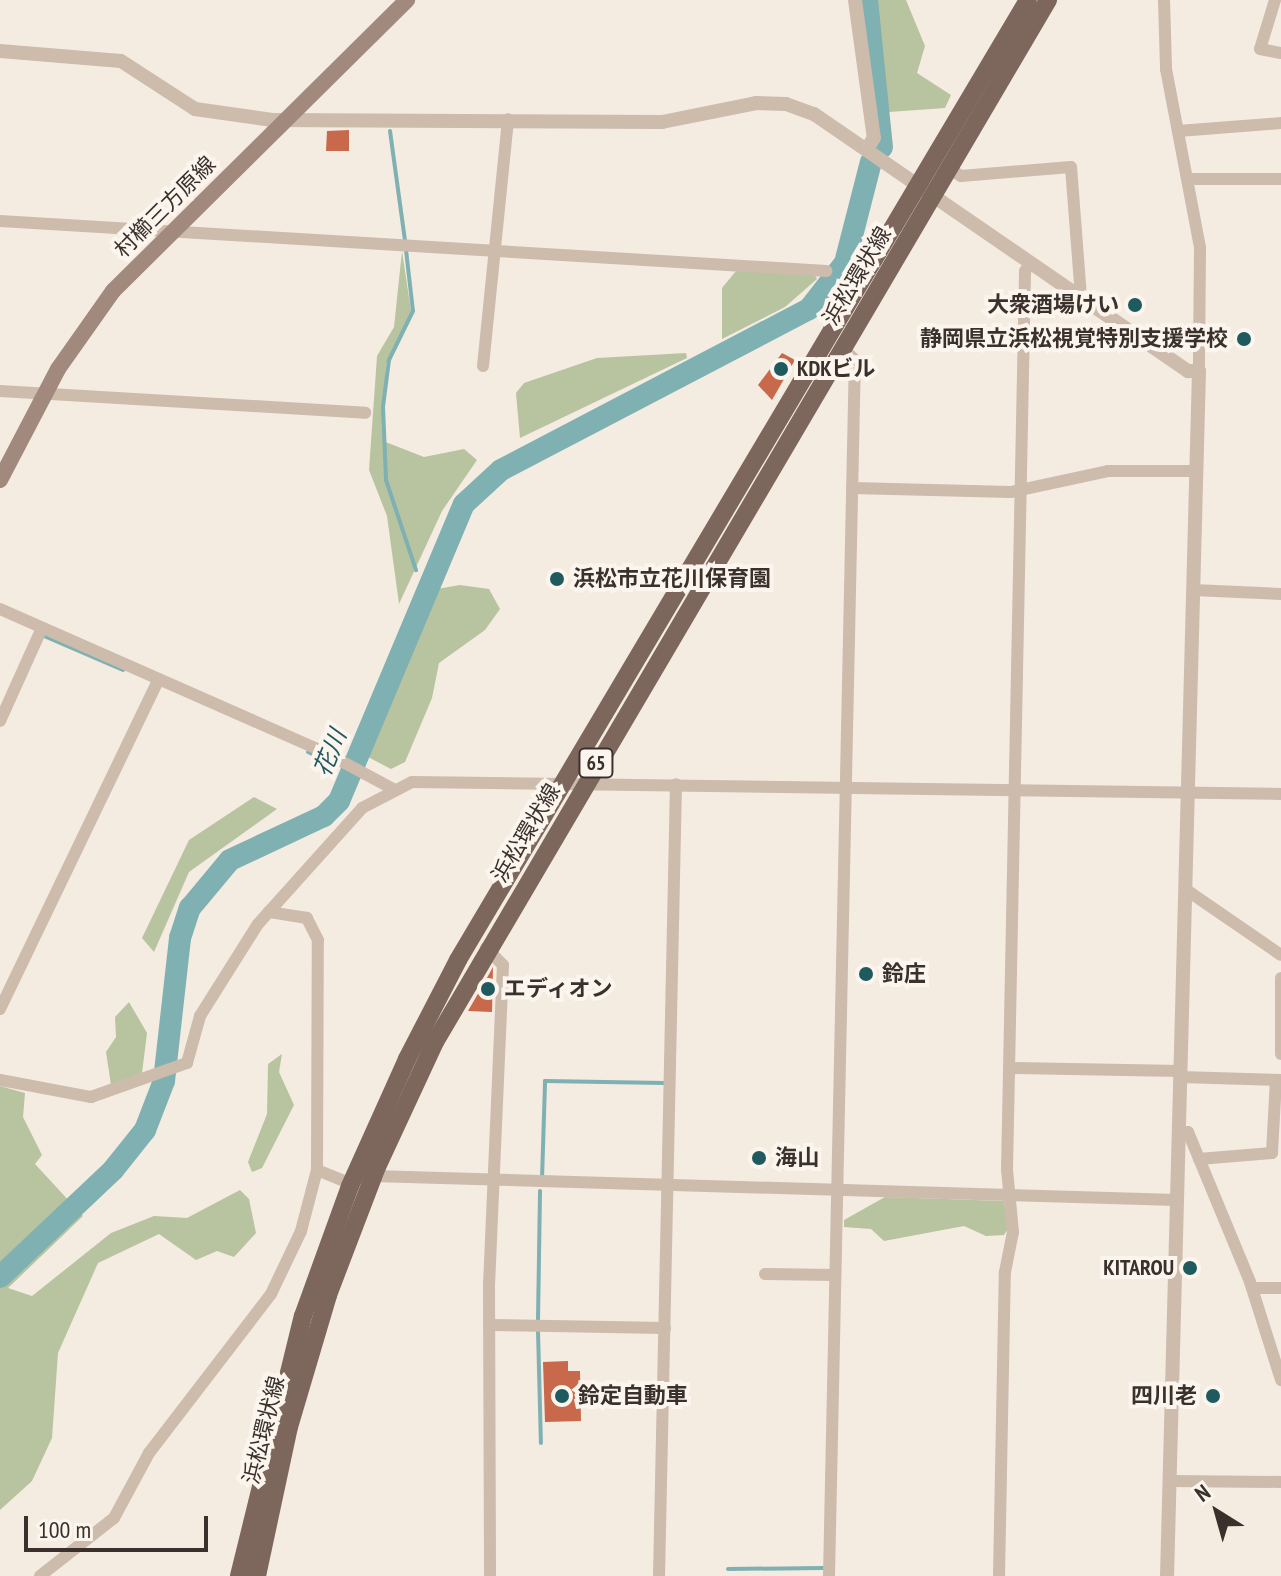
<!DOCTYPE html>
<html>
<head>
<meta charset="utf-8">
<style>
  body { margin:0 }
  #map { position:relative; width:1281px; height:1576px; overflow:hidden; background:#f4ebe1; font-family:"PT Sans Narrow","Noto Sans JP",sans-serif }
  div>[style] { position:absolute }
  .green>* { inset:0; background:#b8c4a0 }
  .stream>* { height:4px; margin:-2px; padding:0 2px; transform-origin:2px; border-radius:2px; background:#7fb0b2 }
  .river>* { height:22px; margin:-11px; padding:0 11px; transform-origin:11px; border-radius:11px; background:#7fb0b2 }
  .building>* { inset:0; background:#c8694b }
  .minor>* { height:12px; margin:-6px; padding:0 6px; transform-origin:6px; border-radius:6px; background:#cdbbac }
  .tertiary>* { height:14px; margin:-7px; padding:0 7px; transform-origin:7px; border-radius:7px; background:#cdbbac }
  .secondary>* { height:16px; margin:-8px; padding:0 8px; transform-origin:8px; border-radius:8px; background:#a18a7d }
  .primary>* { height:18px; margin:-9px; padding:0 9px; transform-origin:9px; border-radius:9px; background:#7d675c }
  .dots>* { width:22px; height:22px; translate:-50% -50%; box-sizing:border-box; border:4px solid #fbf5ee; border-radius:50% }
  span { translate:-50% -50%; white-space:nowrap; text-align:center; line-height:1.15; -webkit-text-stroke:8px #fbf5ee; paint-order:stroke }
  .shield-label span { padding:2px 6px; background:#fbf5ee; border:2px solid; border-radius:6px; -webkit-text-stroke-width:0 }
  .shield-label { font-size:20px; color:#3b302b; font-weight:700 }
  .street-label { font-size:22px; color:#3b302b }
  .poi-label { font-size:22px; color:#3b302b; font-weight:700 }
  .right { translate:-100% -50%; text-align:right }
  .left { translate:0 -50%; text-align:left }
  .water-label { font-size:24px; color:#1f5a5e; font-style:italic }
  .north { position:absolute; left:1177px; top:1472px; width:80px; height:80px; -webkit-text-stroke:6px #fbf5ee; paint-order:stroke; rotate:323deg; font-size:22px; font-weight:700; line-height:32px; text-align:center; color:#3b302b }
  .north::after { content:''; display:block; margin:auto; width:28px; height:36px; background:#3b302b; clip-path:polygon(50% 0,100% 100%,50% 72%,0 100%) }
  .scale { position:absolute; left:24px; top:1516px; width:184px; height:36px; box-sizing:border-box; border:4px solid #3b302b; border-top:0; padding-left:10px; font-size:24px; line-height:28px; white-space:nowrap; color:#3b302b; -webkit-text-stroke:6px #fbf5ee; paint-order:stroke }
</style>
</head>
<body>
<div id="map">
  <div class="green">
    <i style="clip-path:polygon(873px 0,906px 0,925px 46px,917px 73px,951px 95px,945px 108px,889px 112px)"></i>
    <i style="clip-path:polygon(402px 251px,411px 311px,386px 365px,383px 441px,424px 457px,464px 449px,477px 460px,442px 511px,399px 604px,387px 516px,369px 470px,377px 356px,394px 327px)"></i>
    <i style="clip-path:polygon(736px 271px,814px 274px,817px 279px,785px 307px,722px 339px,722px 288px)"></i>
    <i style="clip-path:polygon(686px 353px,687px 358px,520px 438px,516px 393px,524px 383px,597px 358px)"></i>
    <i style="clip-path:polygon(460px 585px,489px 589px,500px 609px,485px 630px,439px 663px,432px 698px,405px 762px,391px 769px,368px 757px,367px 748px,428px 598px,437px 589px)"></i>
    <i style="clip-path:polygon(254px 797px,277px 809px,189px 872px,154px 952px,142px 938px,189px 840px)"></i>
    <i style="clip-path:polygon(129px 1002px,147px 1033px,142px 1073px,111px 1085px,106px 1052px,116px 1037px,115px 1017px)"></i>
    <i style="clip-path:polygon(282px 1054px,279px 1072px,294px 1105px,262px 1168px,252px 1172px,248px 1162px,267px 1114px,268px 1064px)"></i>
    <i style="clip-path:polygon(0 1086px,25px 1093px,23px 1117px,42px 1155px,35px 1164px,83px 1216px,8px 1288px,32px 1296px,111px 1233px,154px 1216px,187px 1218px,240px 1190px,249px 1199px,256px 1233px,234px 1257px,217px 1251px,196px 1260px,159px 1234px,98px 1263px,58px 1353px,52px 1438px,32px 1481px,0 1510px)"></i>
    <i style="clip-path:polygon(885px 1197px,1004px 1201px,1008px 1229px,1004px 1235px,986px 1236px,964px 1226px,884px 1241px,871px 1229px,844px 1227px,844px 1220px)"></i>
  </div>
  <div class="stream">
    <i style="left:390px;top:131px;width:110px;rotate:82.2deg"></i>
    <i style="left:406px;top:250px;width:61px;rotate:83.5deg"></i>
    <i style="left:413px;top:311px;width:55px;rotate:116.1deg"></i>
    <i style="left:389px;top:360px;width:47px;rotate:97.3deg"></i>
    <i style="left:383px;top:407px;width:73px;rotate:87.6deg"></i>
    <i style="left:386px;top:480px;width:95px;rotate:71.6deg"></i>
    <i style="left:421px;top:584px;width:8px;rotate:76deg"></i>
    <i style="left:44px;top:636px;width:86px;rotate:23.3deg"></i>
    <i style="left:308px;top:752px;width:17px;rotate:25deg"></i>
    <i style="left:542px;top:1179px;width:98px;rotate:-88.2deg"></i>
    <i style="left:545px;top:1081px;width:119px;rotate:1deg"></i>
    <i style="left:538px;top:1320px;width:129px;rotate:-89.1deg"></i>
    <i style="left:538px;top:1331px;width:112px;rotate:88.5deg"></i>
    <i style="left:728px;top:1569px;width:95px;rotate:-0.6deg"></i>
  </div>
  <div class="river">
    <i style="left:867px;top:0;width:148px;rotate:84.2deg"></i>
    <i style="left:0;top:1277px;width:156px;rotate:-43.4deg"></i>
    <i style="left:113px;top:1170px;width:51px;rotate:-51.3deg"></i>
    <i style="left:145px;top:1130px;width:53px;rotate:-68.8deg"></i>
    <i style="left:164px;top:1081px;width:144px;rotate:-83.6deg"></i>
    <i style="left:180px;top:938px;width:32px;rotate:-72deg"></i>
    <i style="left:190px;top:908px;width:62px;rotate:-50.2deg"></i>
    <i style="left:230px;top:860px;width:104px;rotate:-25.1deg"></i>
    <i style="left:324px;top:816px;width:21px;rotate:-45deg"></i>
    <i style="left:339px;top:801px;width:322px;rotate:-67.2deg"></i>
    <i style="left:464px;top:504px;width:50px;rotate:-42.6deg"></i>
    <i style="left:501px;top:470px;width:348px;rotate:-27.6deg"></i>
    <i style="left:809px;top:309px;width:58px;rotate:-52deg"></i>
    <i style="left:845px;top:263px;width:104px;rotate:-75.6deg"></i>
  </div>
  <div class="building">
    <i style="clip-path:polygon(349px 130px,349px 151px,326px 151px,327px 131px)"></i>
    <i style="clip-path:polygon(782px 353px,795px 360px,772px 400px,758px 385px)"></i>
    <i style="clip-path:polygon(493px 967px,492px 1012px,468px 1011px,483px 985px)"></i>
    <i style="clip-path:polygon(568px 1361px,568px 1371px,580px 1371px,581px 1421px,545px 1422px,543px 1362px)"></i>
  </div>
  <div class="minor">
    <i style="left:1164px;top:0;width:69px;rotate:88.3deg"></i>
    <i style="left:1166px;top:69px;width:182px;rotate:79.2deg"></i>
    <i style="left:1200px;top:248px;width:123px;rotate:90.5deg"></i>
    <i style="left:1275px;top:0;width:51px;rotate:107deg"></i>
    <i style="left:1260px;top:49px;width:21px;rotate:11deg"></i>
    <i style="left:1178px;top:131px;width:103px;rotate:-4.4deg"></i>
    <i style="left:948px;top:168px;width:15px;rotate:32deg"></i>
    <i style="left:961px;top:176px;width:110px;rotate:-4.7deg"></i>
    <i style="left:1071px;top:167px;width:130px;rotate:85.6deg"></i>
    <i style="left:1188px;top:179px;width:93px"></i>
    <i style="left:0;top:221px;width:828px;rotate:3.46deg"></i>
    <i style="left:483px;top:366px;width:248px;rotate:-84.2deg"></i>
    <i style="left:0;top:391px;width:366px;rotate:3.4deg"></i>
    <i style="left:852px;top:488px;width:159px;rotate:1.4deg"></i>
    <i style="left:1011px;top:492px;width:99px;rotate:-12.2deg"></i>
    <i style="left:1108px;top:471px;width:88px"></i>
    <i style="left:1193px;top:590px;width:88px;rotate:2.6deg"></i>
    <i style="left:0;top:609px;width:359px;rotate:23.8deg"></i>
    <i style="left:328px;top:754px;width:74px;rotate:28.3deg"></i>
    <i style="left:0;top:721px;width:102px;rotate:-65.7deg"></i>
    <i style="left:1185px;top:889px;width:116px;rotate:34.5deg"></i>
    <i style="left:486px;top:948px;width:24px;rotate:45deg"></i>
    <i style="left:503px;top:965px;width:318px;rotate:92.5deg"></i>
    <i style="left:489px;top:1283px;width:293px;rotate:89.8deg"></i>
    <i style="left:1281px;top:978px;width:76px;rotate:90deg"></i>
    <i style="left:0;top:1009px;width:366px;rotate:-64.3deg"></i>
    <i style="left:1009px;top:1068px;width:171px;rotate:1deg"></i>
    <i style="left:1180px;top:1077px;width:101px;rotate:1.7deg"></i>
    <i style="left:0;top:1080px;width:93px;rotate:10.6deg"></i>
    <i style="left:91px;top:1097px;width:102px;rotate:-19.5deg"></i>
    <i style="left:187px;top:1063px;width:49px;rotate:-74.5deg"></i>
    <i style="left:200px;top:1016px;width:109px;rotate:-57.8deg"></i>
    <i style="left:258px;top:924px;width:156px;rotate:-48.1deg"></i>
    <i style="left:362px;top:808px;width:56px;rotate:-27.5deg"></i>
    <i style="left:412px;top:782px;width:869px;rotate:0.79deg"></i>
    <i style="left:1179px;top:1132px;width:9px"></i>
    <i style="left:1188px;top:1132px;width:162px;rotate:67.5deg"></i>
    <i style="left:1250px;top:1282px;width:103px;rotate:72.4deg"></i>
    <i style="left:1199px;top:1159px;width:73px;rotate:-4.7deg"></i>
    <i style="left:1272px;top:1153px;width:73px;rotate:-86.9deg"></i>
    <i style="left:317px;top:1170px;width:37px;rotate:22deg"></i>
    <i style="left:373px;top:1176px;width:804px;rotate:1.71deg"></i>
    <i style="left:765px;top:1274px;width:70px;rotate:0.8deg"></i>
    <i style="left:1252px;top:1288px;width:29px"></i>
    <i style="left:489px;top:1325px;width:176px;rotate:1deg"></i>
    <i style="left:1170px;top:1481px;width:111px;rotate:0.5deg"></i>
    <i style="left:40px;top:1576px;width:94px;rotate:-38.1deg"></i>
    <i style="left:114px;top:1518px;width:74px;rotate:-61.7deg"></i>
    <i style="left:149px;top:1453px;width:200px;rotate:-52.5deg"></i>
    <i style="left:271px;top:1294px;width:70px;rotate:-64.5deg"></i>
    <i style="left:301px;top:1231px;width:63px;rotate:-75.3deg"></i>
    <i style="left:317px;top:1170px;width:230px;rotate:-89.8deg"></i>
    <i style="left:318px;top:940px;width:25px;rotate:-117deg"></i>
    <i style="left:307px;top:918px;width:39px;rotate:-171deg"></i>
    <i style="left:659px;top:1576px;width:792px;rotate:-88.77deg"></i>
    <i style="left:829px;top:1576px;width:1216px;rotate:-88.78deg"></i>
    <i style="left:855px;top:360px;width:18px;rotate:-137deg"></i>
    <i style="left:999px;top:1576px;width:304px;rotate:-88.9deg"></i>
    <i style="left:1005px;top:1272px;width:41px;rotate:-78.7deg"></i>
    <i style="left:1013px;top:1232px;width:62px;rotate:-95.5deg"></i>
    <i style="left:1007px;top:1170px;width:899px;rotate:-88.85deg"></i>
    <i style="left:1025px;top:271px;width:10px;rotate:-53deg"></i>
  </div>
  <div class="tertiary">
    <i style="left:855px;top:0;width:139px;rotate:82.2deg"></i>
    <i style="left:874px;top:138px;width:14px;rotate:124deg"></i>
    <i style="left:0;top:51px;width:121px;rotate:4.7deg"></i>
    <i style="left:121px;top:61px;width:88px;rotate:33deg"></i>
    <i style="left:195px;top:109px;width:78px;rotate:8.1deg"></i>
    <i style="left:272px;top:120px;width:390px;rotate:0.3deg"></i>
    <i style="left:662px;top:122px;width:96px;rotate:-11.4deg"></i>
    <i style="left:756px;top:103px;width:30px;rotate:2deg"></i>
    <i style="left:786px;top:104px;width:30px;rotate:20deg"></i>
    <i style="left:814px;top:114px;width:454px;rotate:34.5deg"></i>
    <i style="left:1188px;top:371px;width:11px"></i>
    <i style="left:1199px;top:371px;width:1205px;rotate:91.52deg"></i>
  </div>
  <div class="secondary">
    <i style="left:0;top:480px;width:125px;rotate:-62.4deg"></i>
    <i style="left:58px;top:369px;width:95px;rotate:-54.8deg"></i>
    <i style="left:113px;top:291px;width:414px;rotate:-44.7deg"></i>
  </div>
  <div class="primary">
    <i style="left:239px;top:1576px;width:268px;rotate:-76.2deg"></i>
    <i style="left:303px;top:1316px;width:138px;rotate:-70.1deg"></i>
    <i style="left:350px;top:1186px;width:139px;rotate:-65.8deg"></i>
    <i style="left:407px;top:1059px;width:111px;rotate:-62.7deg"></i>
    <i style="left:458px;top:960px;width:1116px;rotate:-59.3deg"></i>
    <i style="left:257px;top:1576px;width:152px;rotate:-77.9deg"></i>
    <i style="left:289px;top:1427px;width:138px;rotate:-73.5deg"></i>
    <i style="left:328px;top:1295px;width:137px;rotate:-69.1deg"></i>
    <i style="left:377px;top:1167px;width:138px;rotate:-65.1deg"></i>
    <i style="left:435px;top:1042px;width:1209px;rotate:-59.53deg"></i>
  </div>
  <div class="dots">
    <i style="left:1135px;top:305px;background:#1f5a5e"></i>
    <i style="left:1244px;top:339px;background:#1f5a5e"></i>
    <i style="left:781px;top:369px;background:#1f5a5e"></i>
    <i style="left:557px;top:579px;background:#1f5a5e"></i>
    <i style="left:866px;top:974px;background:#1f5a5e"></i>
    <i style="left:488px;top:989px;background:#1f5a5e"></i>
    <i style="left:759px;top:1158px;background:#1f5a5e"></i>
    <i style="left:1190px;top:1268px;background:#1f5a5e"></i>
    <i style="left:562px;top:1396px;background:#1f5a5e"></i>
    <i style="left:1213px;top:1396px;background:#1f5a5e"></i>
  </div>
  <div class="shield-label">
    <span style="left:596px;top:763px">65</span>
  </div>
  <div class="street-label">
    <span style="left:165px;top:207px;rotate:-45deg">村櫛三方原線</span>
    <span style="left:857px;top:276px;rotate:-59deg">浜松環状線</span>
    <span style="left:526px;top:833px;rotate:-59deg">浜松環状線</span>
    <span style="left:264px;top:1430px;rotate:-76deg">浜松環状線</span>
  </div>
  <div class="poi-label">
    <span class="right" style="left:1119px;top:305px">大衆酒場けい</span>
    <span class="right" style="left:1228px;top:339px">静岡県立浜松視覚特別支援学校</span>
    <span class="left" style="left:797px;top:369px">KDKビル</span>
    <span class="left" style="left:573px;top:579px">浜松市立花川保育園</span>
    <span class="left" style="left:882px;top:974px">鈴庄</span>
    <span class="left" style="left:504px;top:989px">エディオン</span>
    <span class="left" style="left:775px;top:1158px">海山</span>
    <span class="right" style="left:1174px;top:1268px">KITAROU</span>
    <span class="left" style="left:578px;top:1396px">鈴定自動車</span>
    <span class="right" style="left:1197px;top:1396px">四川老</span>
  </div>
  <div class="water-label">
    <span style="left:330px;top:753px;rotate:-68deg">花川</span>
  </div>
  <div class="north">N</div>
  <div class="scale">100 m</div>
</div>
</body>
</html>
